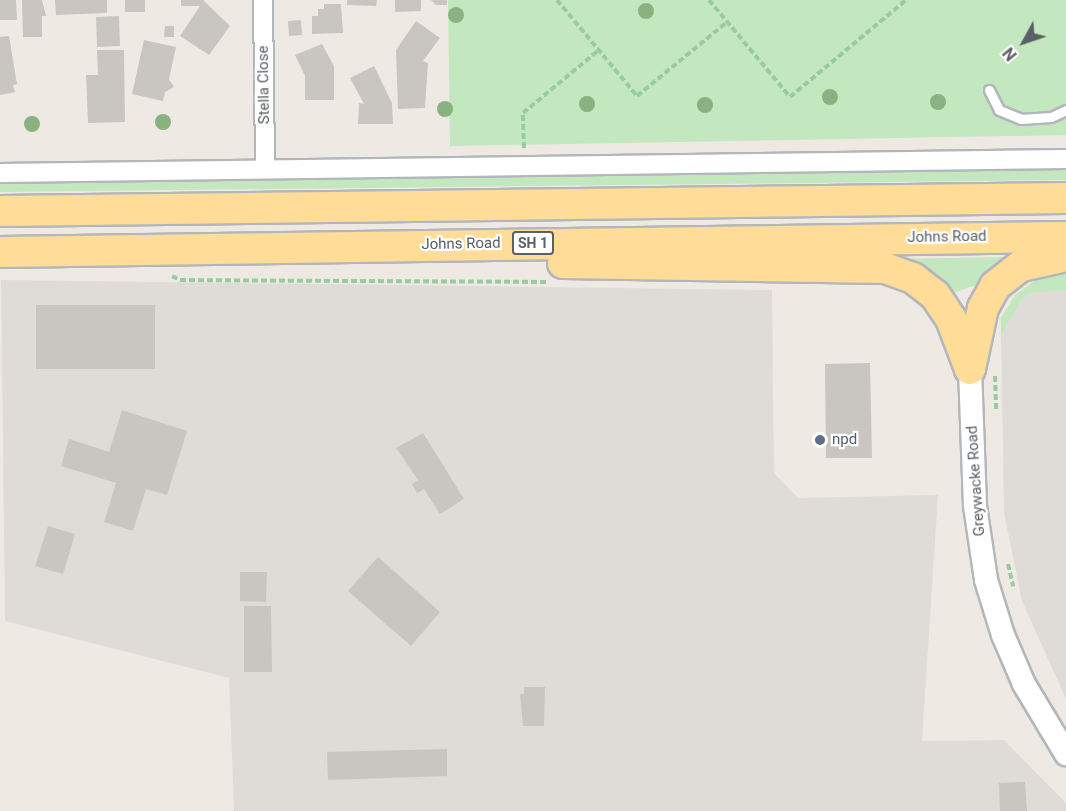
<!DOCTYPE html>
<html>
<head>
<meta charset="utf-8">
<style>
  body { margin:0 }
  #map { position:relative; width:1066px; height:811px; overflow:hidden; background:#eeeae3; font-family:Roboto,sans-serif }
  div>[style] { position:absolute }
  .industrial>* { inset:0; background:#dfdcd7 }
  .green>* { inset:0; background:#c3e7be }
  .building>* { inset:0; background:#c9c5c0 }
  .path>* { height:4px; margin-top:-2px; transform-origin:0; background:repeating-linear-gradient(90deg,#99cba0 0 6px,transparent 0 9px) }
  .roads { filter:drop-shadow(2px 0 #b3b7bb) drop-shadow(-2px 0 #b3b7bb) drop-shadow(0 2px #b3b7bb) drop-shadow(0 -2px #b3b7bb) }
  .service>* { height:9px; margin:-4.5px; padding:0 4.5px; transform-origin:4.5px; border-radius:4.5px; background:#fff }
  .minor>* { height:18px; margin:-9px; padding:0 9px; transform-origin:9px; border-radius:9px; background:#fff }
  .tertiary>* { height:22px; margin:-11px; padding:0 11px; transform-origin:11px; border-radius:11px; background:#fff }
  .trunk>* { height:30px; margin:-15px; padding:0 15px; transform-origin:15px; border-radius:15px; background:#ffdc98 }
  .trees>* { width:16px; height:16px; margin:-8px; border-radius:50%; background:#8ab281 }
  .dots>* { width:16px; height:16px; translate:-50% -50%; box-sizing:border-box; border:3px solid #fff; border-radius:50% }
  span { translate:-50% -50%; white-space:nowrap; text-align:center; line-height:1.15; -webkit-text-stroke:4.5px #fff; paint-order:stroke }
  .shield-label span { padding:2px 4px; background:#fff; border:2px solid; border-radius:4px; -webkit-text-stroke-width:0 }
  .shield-label { font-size:14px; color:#5b6064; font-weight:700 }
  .street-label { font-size:15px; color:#5b6064 }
  .service-label { font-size:15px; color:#4e5e75 }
  .left { translate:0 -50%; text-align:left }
  .north { position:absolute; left:994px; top:12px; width:60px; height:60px; -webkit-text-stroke:4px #fff; paint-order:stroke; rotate:230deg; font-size:16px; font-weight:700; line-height:24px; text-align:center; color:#5b6064 }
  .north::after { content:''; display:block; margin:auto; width:21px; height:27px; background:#5b6064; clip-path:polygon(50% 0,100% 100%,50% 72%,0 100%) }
</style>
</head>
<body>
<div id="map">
  <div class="industrial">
    <i style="clip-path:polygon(1px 280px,772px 290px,774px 473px,798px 498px,938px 495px,922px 741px,1004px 740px,1066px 803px,1066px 811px,234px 811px,229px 678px,5px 621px)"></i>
    <i style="clip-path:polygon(1039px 286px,1066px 286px,1066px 699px,1022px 601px,1004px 513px,1001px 336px,1022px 299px)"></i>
  </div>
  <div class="green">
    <i style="clip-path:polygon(448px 0,1066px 0,1066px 135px,450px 146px)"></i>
    <i style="clip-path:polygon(1066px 166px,1066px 180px,0 192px,0 180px)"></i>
    <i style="clip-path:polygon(1006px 257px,1007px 260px,979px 284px,953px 293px,893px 259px)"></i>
    <i style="clip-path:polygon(1066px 274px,1066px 290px,1030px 293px,1022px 299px,1001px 336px,1001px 318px,1015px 295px,1040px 277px)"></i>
  </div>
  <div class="building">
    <i style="clip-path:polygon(0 0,16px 0,17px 20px,0 20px)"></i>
    <i style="clip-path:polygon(22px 0,42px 0,46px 16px,42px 16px,42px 37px,23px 37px)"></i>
    <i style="clip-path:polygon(55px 0,107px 0,107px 13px,56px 15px)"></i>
    <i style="clip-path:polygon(125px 0,145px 0,145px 12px,125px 12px)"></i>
    <i style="clip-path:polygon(181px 0,203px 0,230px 26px,209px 55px,180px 36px,200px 6px,181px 6px)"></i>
    <i style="clip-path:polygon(347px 0,377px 0,376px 6px,347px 5px)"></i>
    <i style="clip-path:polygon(395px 0,421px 0,421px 11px,395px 12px)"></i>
    <i style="clip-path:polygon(431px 0,447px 0,447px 5px,436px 5px)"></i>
    <i style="clip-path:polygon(324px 4px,341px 4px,343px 33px,312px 34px,312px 16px,318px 16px,318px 9px,324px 9px)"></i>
    <i style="clip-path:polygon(119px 16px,120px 46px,97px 47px,96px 17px)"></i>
    <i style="clip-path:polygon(301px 20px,302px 35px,289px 36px,288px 21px)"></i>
    <i style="clip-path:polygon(416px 21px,440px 38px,423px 61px,428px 63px,425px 108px,398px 109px,396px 50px)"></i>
    <i style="clip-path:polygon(165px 26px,174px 26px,174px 37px,164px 37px)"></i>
    <i style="clip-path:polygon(9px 36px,17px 84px,13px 85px,15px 92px,0 95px,0 37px)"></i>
    <i style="clip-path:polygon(144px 40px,176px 47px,169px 79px,174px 87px,165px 92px,163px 101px,132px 94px)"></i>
    <i style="clip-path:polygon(322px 44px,334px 66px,334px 100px,305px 100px,305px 76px,295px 55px)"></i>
    <i style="clip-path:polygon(97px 50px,124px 50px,125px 122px,88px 123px,86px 75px,98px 75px)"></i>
    <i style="clip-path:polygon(374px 66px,392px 103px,393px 124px,358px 124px,359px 103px,364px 104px,350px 78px)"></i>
    <i style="clip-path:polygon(36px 305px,155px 305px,155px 369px,36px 369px)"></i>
    <i style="clip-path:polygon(870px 363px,872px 458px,826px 458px,825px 364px)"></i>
    <i style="clip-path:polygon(122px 410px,187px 431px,167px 495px,146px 489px,133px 531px,104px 522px,116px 483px,61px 466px,69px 439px,109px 452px)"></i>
    <i style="clip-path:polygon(423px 433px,464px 499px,440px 514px,424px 489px,417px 493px,412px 484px,418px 480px,396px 448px)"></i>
    <i style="clip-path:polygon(48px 526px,75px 534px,63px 574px,35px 566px)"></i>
    <i style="clip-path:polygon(378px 557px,440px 612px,411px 646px,348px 591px)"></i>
    <i style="clip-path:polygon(240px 572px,267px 572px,266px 602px,240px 601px)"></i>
    <i style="clip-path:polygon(244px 606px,271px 606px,272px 672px,244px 672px)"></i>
    <i style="clip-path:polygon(524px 687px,545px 687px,544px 726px,523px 726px,520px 694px,524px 694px)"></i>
    <i style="clip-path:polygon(447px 749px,447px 776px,328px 780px,327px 752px)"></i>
    <i style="clip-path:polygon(1025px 782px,1027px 811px,1000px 811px,999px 783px)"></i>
  </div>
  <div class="path">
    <i style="left:557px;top:0;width:125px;rotate:50.2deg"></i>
    <i style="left:637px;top:96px;width:117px;rotate:-39.4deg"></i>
    <i style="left:709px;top:0;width:126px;rotate:50.1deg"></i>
    <i style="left:790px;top:97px;width:151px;rotate:-39.9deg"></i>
    <i style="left:524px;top:148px;width:35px;rotate:-92deg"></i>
    <i style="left:523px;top:113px;width:99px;rotate:-39.7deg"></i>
    <i style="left:172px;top:276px;width:9px;rotate:27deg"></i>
    <i style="left:180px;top:280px;width:368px;rotate:0.3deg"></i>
    <i style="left:995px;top:376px;width:34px;rotate:88deg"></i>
    <i style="left:1008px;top:564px;width:23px;rotate:77deg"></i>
  </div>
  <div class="roads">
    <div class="service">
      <i style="left:989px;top:90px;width:22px;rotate:63deg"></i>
      <i style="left:999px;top:110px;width:24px;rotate:22deg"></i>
      <i style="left:1021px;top:119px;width:30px;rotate:-4deg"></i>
      <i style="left:1051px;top:117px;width:17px;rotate:-25deg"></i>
    </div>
    <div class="minor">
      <i style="left:263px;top:0;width:169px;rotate:89.3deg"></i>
      <i style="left:0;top:173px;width:1066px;rotate:-0.75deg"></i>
    </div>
    <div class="tertiary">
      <i style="left:970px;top:369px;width:137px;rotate:87.9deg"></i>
      <i style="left:975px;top:506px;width:75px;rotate:81.5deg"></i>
      <i style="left:986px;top:580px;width:58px;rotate:72.8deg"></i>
      <i style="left:1003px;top:635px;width:53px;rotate:66.8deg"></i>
      <i style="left:1024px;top:684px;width:82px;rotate:59deg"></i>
    </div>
    <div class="trunk">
      <i style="left:0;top:211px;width:1066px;rotate:-0.7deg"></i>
      <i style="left:0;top:252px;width:1066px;rotate:-0.81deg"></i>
      <i style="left:563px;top:263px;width:322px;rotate:0.9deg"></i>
      <i style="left:885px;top:268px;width:30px;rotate:20deg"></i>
      <i style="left:913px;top:278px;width:28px;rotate:38deg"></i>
      <i style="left:935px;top:295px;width:29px;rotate:56deg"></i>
      <i style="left:951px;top:319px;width:53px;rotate:69.2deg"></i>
      <i style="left:970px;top:369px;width:62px;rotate:-78deg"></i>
      <i style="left:983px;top:308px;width:25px;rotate:-61deg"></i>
      <i style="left:995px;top:286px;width:33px;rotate:-38deg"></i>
      <i style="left:1021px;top:266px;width:46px;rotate:-12.5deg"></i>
    </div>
  </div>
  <div class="trees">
    <i style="left:646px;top:11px"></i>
    <i style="left:456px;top:15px"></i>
    <i style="left:830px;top:97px"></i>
    <i style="left:938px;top:102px"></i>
    <i style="left:587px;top:104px"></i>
    <i style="left:705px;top:105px"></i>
    <i style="left:445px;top:109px"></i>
    <i style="left:163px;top:122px"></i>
    <i style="left:32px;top:124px"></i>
  </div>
  <div class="dots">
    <i style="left:820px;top:440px;background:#5c6f8a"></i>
  </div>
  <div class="shield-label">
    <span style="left:533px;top:243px">SH 1</span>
  </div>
  <div class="street-label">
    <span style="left:264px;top:85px;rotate:-91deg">Stella Close</span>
    <span style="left:947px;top:237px;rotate:-1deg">Johns Road</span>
    <span style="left:461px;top:244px;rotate:-1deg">Johns Road</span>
    <span style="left:976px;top:481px;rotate:-94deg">Greywacke Road</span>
  </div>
  <div class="service-label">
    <span class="left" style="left:832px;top:440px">npd</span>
  </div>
  <div class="north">N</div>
</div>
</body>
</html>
